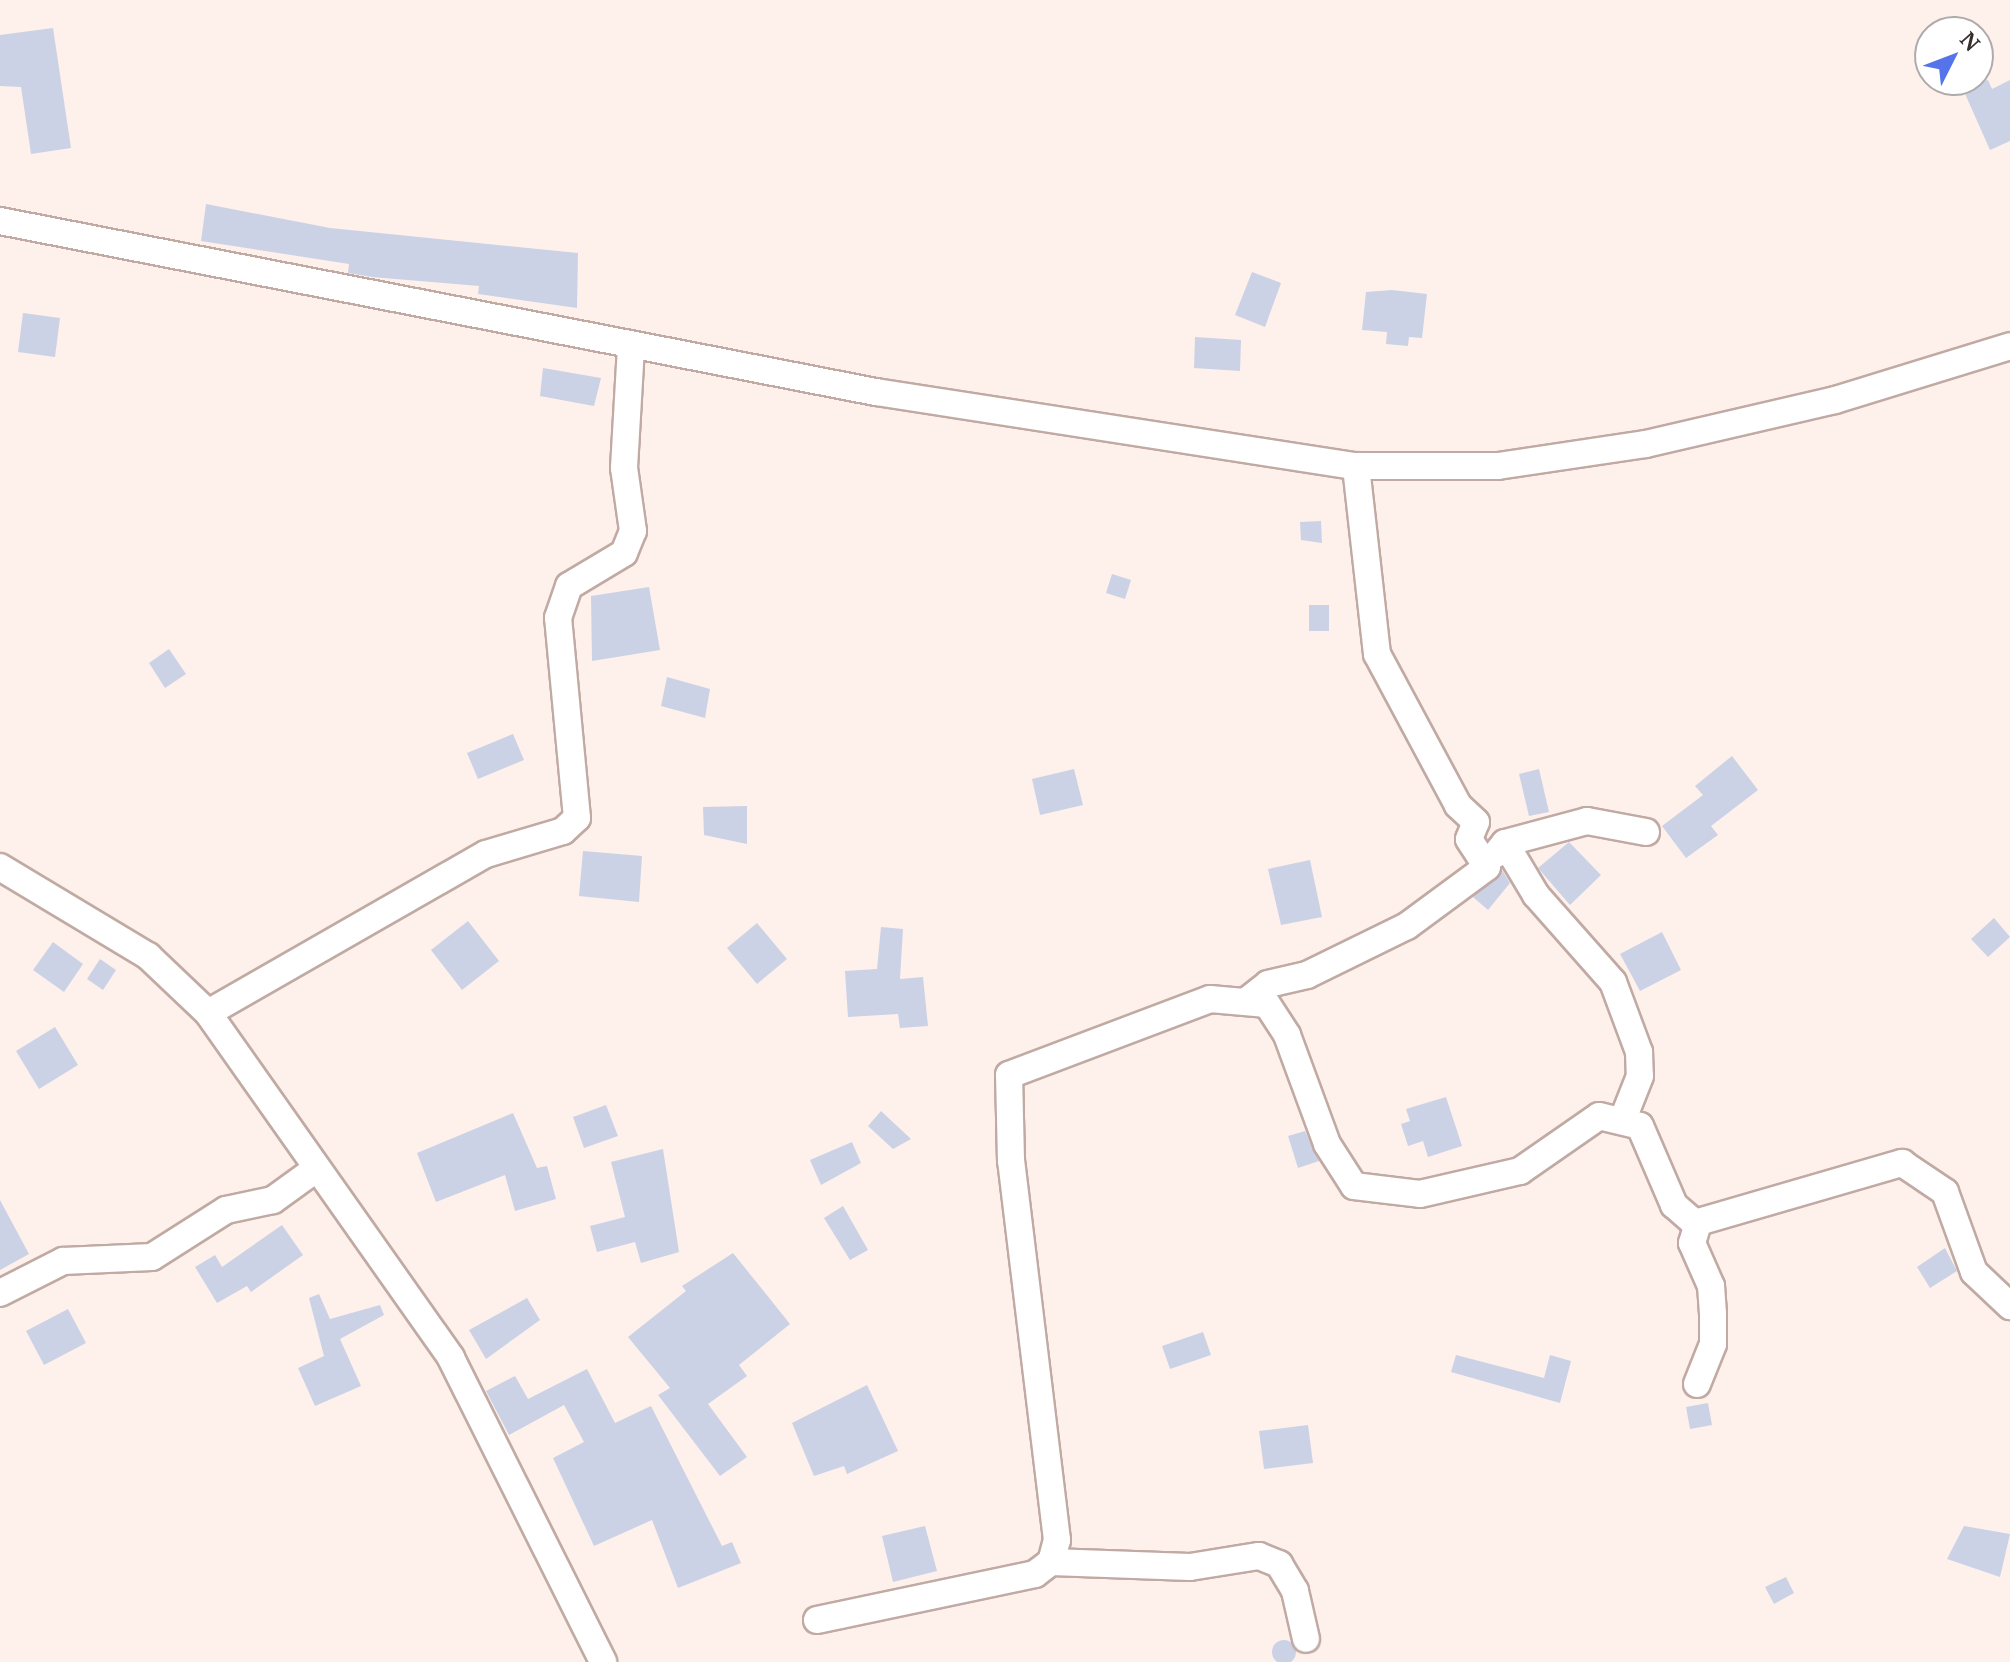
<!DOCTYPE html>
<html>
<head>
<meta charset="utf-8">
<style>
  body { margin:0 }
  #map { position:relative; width:2010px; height:1662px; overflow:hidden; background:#fef0eb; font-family:"PT Serif",serif }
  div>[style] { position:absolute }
  .building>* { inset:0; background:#cbd2e6 }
  .round { border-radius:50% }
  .roads { filter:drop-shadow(2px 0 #c0aaa3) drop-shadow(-2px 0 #c0aaa3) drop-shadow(0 2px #c0aaa3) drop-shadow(0 -2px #c0aaa3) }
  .minor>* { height:26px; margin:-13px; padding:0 13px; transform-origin:13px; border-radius:13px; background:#fff }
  span { translate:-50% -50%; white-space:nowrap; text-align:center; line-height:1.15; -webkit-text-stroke:7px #fff; paint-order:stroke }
  .north { position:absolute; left:1914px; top:16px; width:80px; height:80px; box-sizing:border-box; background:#fff; border:2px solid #afabaa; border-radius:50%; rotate:48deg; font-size:22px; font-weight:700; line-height:32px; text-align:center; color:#372e2b }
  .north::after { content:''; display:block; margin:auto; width:28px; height:36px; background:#5574e9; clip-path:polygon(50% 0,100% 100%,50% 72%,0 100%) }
</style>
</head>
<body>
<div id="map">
  <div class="building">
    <i style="clip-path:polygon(53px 28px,71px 148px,31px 154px,21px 87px,0 86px,0 35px)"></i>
    <i style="clip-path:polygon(1988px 80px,1992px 89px,2010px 80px,2010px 141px,1990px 150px,1962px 87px)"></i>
    <i style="clip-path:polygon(206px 204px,330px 228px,578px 253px,577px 308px,478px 294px,479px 286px,372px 277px,348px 273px,349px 264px,201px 241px)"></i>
    <i style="clip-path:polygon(1252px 272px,1281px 283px,1265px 327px,1235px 315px)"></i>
    <i style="clip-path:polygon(1392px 290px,1427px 294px,1422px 338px,1409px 337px,1408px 346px,1386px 344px,1387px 332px,1362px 330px,1366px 292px)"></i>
    <i style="clip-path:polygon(23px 313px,60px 318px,55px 357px,18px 352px)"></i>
    <i style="clip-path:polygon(1195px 337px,1241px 340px,1240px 371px,1194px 368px)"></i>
    <i style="clip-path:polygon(543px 368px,601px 378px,594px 406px,540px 396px)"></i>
    <i style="clip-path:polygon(1321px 521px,1322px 543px,1301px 540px,1300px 522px)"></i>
    <i style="clip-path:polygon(1112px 574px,1131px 580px,1125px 599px,1106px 593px)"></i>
    <i style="clip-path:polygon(649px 587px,660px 650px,592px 661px,591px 596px)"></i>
    <i style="clip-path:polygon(1309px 605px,1329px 605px,1329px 631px,1309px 631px)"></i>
    <i style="clip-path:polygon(169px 649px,186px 674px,165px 688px,149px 663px)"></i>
    <i style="clip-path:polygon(667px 677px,710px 689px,705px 718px,661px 706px)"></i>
    <i style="clip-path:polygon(513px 734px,524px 760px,478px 779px,467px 753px)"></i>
    <i style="clip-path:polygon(1732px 756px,1758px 790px,1711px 826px,1718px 835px,1686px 858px,1662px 826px,1703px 795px,1695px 786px)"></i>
    <i style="clip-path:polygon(1074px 769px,1083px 805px,1040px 815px,1032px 779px)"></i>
    <i style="clip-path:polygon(1539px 769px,1549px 812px,1529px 816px,1519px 774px)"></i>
    <i style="clip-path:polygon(747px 806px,747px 844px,704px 835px,703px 807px)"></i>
    <i style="clip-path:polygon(1569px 842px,1601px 875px,1570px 905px,1538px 868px)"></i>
    <i style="clip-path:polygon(583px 851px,642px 856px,639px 902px,579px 896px)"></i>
    <i style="clip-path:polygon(1310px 860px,1322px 917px,1281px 925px,1268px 869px)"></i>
    <i style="clip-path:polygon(1502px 870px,1510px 883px,1488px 910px,1473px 897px)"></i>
    <i style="clip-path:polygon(1994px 918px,2010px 937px,1988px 957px,1971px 939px)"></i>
    <i style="clip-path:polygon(468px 921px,499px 961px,462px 990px,431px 950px)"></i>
    <i style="clip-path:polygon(757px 923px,787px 959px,757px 984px,727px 948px)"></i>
    <i style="clip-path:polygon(881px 927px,903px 929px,900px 979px,923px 977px,928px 1026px,900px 1028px,898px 1014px,848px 1017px,845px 971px,877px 969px)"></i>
    <i style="clip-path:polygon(1662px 932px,1681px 970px,1640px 991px,1620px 954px)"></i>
    <i style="clip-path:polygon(53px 942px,83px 964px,64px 992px,33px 970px)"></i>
    <i style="clip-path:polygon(100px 959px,116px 970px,103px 990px,87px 979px)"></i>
    <i style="clip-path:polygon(55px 1027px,78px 1065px,39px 1089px,16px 1051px)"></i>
    <i style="clip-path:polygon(1446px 1097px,1462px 1146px,1428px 1157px,1423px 1141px,1408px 1146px,1401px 1124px,1410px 1121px,1406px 1109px)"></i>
    <i style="clip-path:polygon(606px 1105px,618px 1136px,584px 1148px,573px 1117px)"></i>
    <i style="clip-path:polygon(881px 1111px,911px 1139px,893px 1149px,868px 1126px)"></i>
    <i style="clip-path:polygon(513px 1113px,537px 1168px,547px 1166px,556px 1199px,515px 1211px,505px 1175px,436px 1202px,417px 1153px)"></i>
    <i style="clip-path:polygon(1305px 1131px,1319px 1161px,1298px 1168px,1288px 1136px)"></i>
    <i style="clip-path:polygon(852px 1142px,861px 1163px,821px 1185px,810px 1160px)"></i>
    <i style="clip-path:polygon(663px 1149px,679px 1252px,641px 1263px,635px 1242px,597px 1252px,590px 1226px,625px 1217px,611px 1162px)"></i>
    <i style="clip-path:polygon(0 1200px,29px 1254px,0 1270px)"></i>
    <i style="clip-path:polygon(843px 1206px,868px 1250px,850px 1260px,824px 1218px)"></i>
    <i style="clip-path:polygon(282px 1225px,303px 1255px,251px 1292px,247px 1286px,217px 1303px,195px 1267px,215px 1255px,222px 1267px)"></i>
    <i style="clip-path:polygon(1945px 1248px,1957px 1271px,1930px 1288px,1917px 1267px)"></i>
    <i style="clip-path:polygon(733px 1253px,790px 1324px,739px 1365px,747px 1376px,708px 1404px,747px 1457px,720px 1476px,658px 1395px,670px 1388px,628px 1337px,686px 1291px,682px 1286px)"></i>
    <i style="clip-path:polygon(319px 1294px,330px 1319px,380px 1305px,384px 1315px,340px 1339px,361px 1386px,315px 1406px,298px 1368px,324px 1356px,309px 1298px)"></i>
    <i style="clip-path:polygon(527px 1298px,540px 1320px,486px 1359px,469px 1330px)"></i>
    <i style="clip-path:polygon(68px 1309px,86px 1343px,44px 1365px,26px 1331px)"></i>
    <i style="clip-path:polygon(1203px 1332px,1211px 1355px,1170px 1369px,1162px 1346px)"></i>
    <i style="clip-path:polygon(1456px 1355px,1544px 1378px,1550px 1355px,1571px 1361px,1560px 1403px,1451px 1372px)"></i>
    <i style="clip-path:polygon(587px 1369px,615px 1423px,651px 1406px,722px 1546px,732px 1542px,741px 1563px,678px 1588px,652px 1520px,594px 1546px,553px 1458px,584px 1442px,564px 1405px,509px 1435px,486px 1391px,515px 1376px,528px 1399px)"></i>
    <i style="clip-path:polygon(867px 1385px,898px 1451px,847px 1474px,844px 1466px,814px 1476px,792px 1423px)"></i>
    <i style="clip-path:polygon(1708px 1403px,1712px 1425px,1690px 1429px,1686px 1407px)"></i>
    <i style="clip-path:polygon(1308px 1425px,1313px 1463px,1264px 1469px,1259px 1431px)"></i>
    <i style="clip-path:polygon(925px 1526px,937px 1571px,893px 1582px,882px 1536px)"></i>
    <i style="clip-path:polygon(1964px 1526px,2010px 1534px,2000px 1577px,1947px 1559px)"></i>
    <i style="clip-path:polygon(1786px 1577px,1794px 1593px,1774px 1604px,1765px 1587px)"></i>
    <i class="round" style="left:1272px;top:1640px;width:24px;height:24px"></i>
  </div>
  <div class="roads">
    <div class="minor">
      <i style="left:0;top:221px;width:893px;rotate:11.05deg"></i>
      <i style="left:876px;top:392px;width:486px;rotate:8.8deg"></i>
      <i style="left:1356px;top:466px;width:142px"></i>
      <i style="left:1498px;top:466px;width:150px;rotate:-8.5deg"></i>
      <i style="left:1646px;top:444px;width:194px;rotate:-13.1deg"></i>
      <i style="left:1835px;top:400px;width:183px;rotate:-17.1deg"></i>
      <i style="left:1505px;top:843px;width:61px;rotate:59.2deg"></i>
      <i style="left:1536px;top:895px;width:116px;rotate:48.5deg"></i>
      <i style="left:1613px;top:982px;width:75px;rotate:69.6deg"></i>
      <i style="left:1639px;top:1052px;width:24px;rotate:88deg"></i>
      <i style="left:1640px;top:1076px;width:46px;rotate:111.6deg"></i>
      <i style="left:1496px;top:854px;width:14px;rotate:-51deg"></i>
      <i style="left:1505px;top:843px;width:85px;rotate:-15deg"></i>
      <i style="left:1587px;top:821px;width:60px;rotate:10.6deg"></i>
      <i style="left:0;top:867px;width:173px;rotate:31deg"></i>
      <i style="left:148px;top:956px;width:83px;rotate:43.5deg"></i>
      <i style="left:208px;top:1013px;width:422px;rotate:54.8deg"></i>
      <i style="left:451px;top:1358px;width:340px;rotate:63.4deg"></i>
      <i style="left:1249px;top:999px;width:24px;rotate:-38deg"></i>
      <i style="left:1268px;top:984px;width:40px;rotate:-13deg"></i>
      <i style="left:1307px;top:975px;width:111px;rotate:-26.1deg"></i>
      <i style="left:1407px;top:926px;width:99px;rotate:-36.4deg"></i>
      <i style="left:1487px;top:867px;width:33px;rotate:-123deg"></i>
      <i style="left:1469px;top:839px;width:18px;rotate:-68deg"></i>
      <i style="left:1476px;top:822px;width:25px;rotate:-137deg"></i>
      <i style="left:1458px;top:805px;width:171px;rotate:-118.2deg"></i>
      <i style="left:1377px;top:654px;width:189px;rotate:-96.4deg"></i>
      <i style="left:208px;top:1013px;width:320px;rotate:-29.8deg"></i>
      <i style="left:486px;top:854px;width:80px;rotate:-16.6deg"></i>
      <i style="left:563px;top:831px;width:19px;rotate:-43deg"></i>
      <i style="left:577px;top:818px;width:201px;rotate:-95.4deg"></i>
      <i style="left:558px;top:618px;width:34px;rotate:-71deg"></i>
      <i style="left:569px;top:586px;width:64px;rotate:-31deg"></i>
      <i style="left:624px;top:553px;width:24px;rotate:-68deg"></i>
      <i style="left:633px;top:531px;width:64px;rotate:-98.1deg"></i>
      <i style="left:624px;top:468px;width:123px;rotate:-86.7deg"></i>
      <i style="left:0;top:1293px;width:71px;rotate:-26.9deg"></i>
      <i style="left:63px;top:1261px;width:89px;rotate:-2.6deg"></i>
      <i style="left:152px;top:1257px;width:88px;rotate:-32.4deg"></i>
      <i style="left:226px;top:1210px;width:48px;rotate:-12deg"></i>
      <i style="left:273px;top:1200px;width:49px;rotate:-35.9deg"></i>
      <i style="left:1697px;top:1384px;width:43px;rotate:-68.2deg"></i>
      <i style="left:1713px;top:1344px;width:30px;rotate:-90deg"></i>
      <i style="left:1713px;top:1314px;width:28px;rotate:-94deg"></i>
      <i style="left:1711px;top:1286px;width:47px;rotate:-113.8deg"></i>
      <i style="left:1692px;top:1243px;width:21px;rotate:-73deg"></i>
      <i style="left:1051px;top:1562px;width:139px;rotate:2.1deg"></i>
      <i style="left:1190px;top:1567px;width:70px;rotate:-9.1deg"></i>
      <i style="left:1259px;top:1556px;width:22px;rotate:22deg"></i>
      <i style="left:1279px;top:1564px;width:31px;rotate:59deg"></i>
      <i style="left:1295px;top:1591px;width:49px;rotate:77.1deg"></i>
      <i style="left:817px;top:1620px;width:223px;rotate:-11.9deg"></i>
      <i style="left:1035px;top:1574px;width:20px;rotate:-37deg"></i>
      <i style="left:1051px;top:1562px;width:23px;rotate:-75deg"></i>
      <i style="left:1057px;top:1540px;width:382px;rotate:-96.9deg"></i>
      <i style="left:1011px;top:1161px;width:86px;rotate:-91.3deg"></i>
      <i style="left:1009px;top:1075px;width:215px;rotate:-20.7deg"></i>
      <i style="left:1210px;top:999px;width:57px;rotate:5deg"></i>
      <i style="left:1267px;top:1004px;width:37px;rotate:57deg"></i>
      <i style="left:1287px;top:1035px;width:116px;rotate:69.8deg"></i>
      <i style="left:1327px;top:1144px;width:50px;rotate:57.3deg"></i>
      <i style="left:1354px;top:1186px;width:66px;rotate:6.9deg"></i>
      <i style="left:1420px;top:1194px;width:103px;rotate:-13deg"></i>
      <i style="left:1520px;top:1171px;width:96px;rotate:-34.8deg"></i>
      <i style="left:1599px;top:1116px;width:42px;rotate:13.7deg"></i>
      <i style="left:1640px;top:1126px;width:86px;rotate:66.7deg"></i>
      <i style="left:1674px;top:1205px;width:28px;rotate:41deg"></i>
      <i style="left:1695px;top:1223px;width:216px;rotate:-16.2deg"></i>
      <i style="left:1902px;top:1163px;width:52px;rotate:34deg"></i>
      <i style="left:1945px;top:1192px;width:85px;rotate:70.1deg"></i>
      <i style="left:1974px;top:1272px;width:50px;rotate:43.4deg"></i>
    </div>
  </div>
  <div class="north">N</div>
</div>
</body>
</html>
